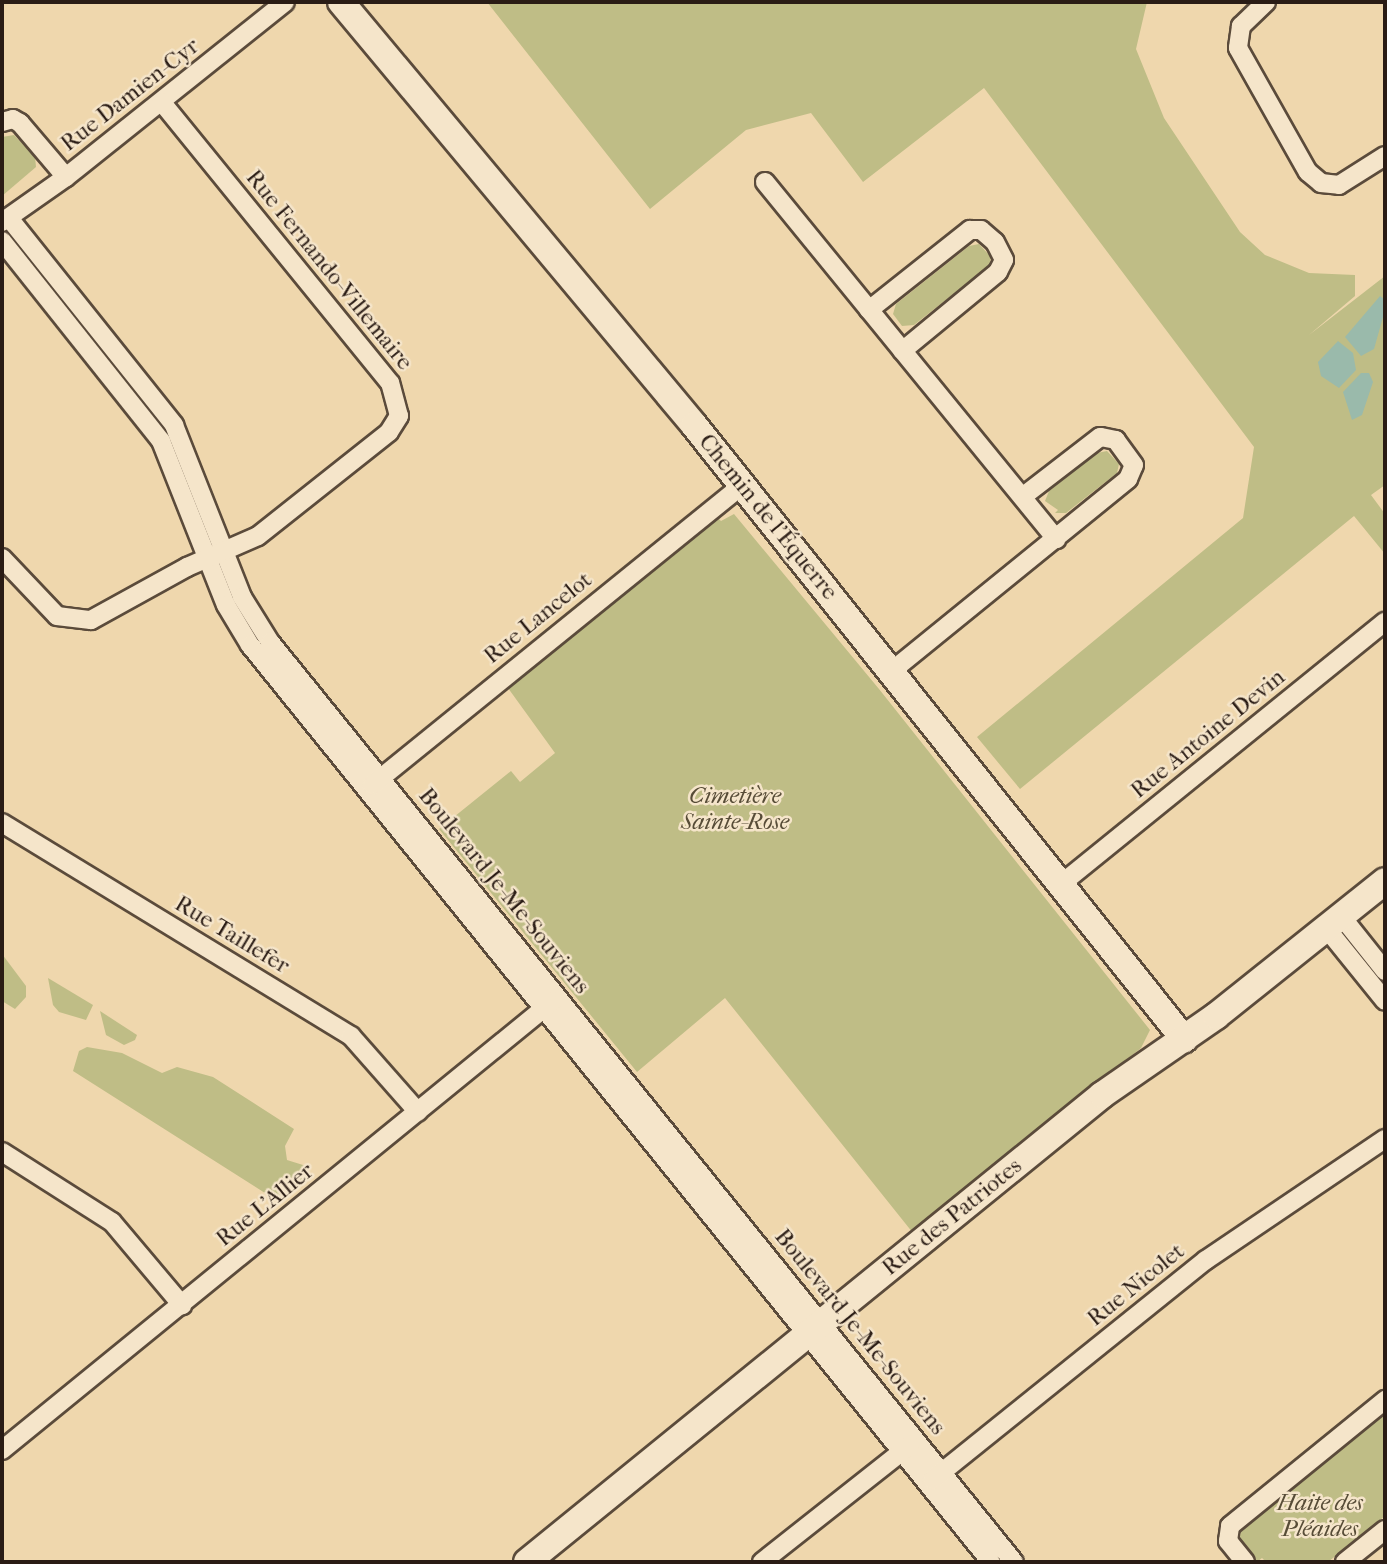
<!DOCTYPE html>
<html>
<head>
<meta charset="utf-8">
<style>
  body { margin:0 }
  #map { position:relative; width:1387px; height:1564px; overflow:hidden; background:#efd7ad; font-family:"IM FELL French Canon",serif }
  div>[style] { position:absolute }
  .green>* { inset:0; background:#bfbd86 }
  .water>* { inset:0; background:#9abaab }
  .roads { filter:drop-shadow(2px 0 #5b4b3b) drop-shadow(-2px 0 #5b4b3b) drop-shadow(0 2px #5b4b3b) drop-shadow(0 -2px #5b4b3b) }
  .street>* { height:18px; margin:-9px; padding:0 9px; transform-origin:9px; border-radius:9px; background:#f5e5ca }
  .secondary>* { height:26px; margin:-13px; padding:0 13px; transform-origin:13px; border-radius:13px; background:#f5e5ca }
  span { translate:-50% -50%; white-space:nowrap; text-align:center; line-height:1.15; -webkit-text-stroke:5px #f5e5ca; paint-order:stroke }
  .street-label { font-size:23px; color:#2a1c15 }
  .park-label { font-size:23px; color:#574c37; font-style:italic }
  .frame { position:absolute; inset:0; border:4px solid #2a1c15; pointer-events:none }
</style>
</head>
<body>
<div id="map">
  <div class="green">
    <i style="clip-path:polygon(487px 2px,1147px 2px,1136px 49px,1164px 118px,1240px 232px,1265px 255px,1309px 273px,1355px 275px,1355px 296px,1309px 335px,1385px 276px,1385px 485px,1371px 495px,1385px 514px,1385px 554px,1354px 516px,1020px 789px,977px 737px,1243px 518px,1254px 447px,984px 88px,863px 182px,811px 113px,746px 130px,650px 209px)"></i>
    <i style="clip-path:polygon(14px 135px,35px 157px,36px 167px,2px 196px,2px 137px)"></i>
    <i style="clip-path:polygon(979px 244px,991px 257px,989px 266px,914px 325px,902px 326px,893px 314px,896px 304px,969px 246px)"></i>
    <i style="clip-path:polygon(1107px 451px,1119px 464px,1117px 473px,1066px 513px,1055px 513px,1058px 510px,1045px 501px,1049px 491px,1097px 453px)"></i>
    <i style="clip-path:polygon(734px 514px,879px 689px,1150px 1030px,1141px 1048px,913px 1233px,725px 998px,637px 1072px,439px 829px,511px 771px,520px 782px,555px 753px,508px 688px,718px 518px,721px 521px)"></i>
    <i style="clip-path:polygon(2px 954px,26px 986px,26px 997px,15px 1009px,2px 1001px)"></i>
    <i style="clip-path:polygon(48px 978px,93px 1005px,86px 1020px,59px 1012px,53px 1005px)"></i>
    <i style="clip-path:polygon(100px 1011px,137px 1035px,135px 1040px,124px 1045px,106px 1035px)"></i>
    <i style="clip-path:polygon(87px 1047px,122px 1053px,162px 1073px,177px 1067px,213px 1077px,294px 1129px,285px 1146px,287px 1160px,303px 1165px,310px 1176px,276px 1200px,73px 1071px,79px 1051px)"></i>
    <i style="clip-path:polygon(1385px 1413px,1385px 1516px,1328px 1562px,1266px 1562px,1262px 1558px,1257px 1562px,1239px 1538px,1243px 1526px)"></i>
  </div>
  <div class="water">
    <i style="clip-path:polygon(1380px 296px,1385px 300px,1385px 310px,1374px 349px,1361px 356px,1345px 337px)"></i>
    <i style="clip-path:polygon(1338px 341px,1353px 353px,1356px 370px,1339px 388px,1321px 376px,1318px 362px)"></i>
    <i style="clip-path:polygon(1361px 373px,1369px 373px,1373px 382px,1362px 415px,1352px 420px,1343px 392px)"></i>
  </div>
  <div class="roads">
    <div class="street">
      <i style="left:1266px;top:2px;width:35px;rotate:136deg"></i>
      <i style="left:1241px;top:26px;width:22px;rotate:98deg"></i>
      <i style="left:1238px;top:48px;width:142px;rotate:60.6deg"></i>
      <i style="left:1308px;top:172px;width:17px;rotate:40deg"></i>
      <i style="left:1321px;top:183px;width:18px;rotate:6deg"></i>
      <i style="left:1339px;top:185px;width:54px;rotate:-32.2deg"></i>
      <i style="left:2px;top:122px;width:11px;rotate:-15deg"></i>
      <i style="left:13px;top:119px;width:8px;rotate:30deg"></i>
      <i style="left:20px;top:123px;width:71px;rotate:49.6deg"></i>
      <i style="left:765px;top:182px;width:461px;rotate:50.8deg"></i>
      <i style="left:9px;top:218px;width:265px;rotate:51.4deg"></i>
      <i style="left:174px;top:425px;width:185px;rotate:68.4deg"></i>
      <i style="left:242px;top:597px;width:53px;rotate:58.1deg"></i>
      <i style="left:270px;top:642px;width:1183px;rotate:51.04deg"></i>
      <i style="left:2px;top:222px;width:78px;rotate:-35.1deg"></i>
      <i style="left:66px;top:177px;width:280px;rotate:-38.6deg"></i>
      <i style="left:2px;top:241px;width:256px;rotate:51.5deg"></i>
      <i style="left:161px;top:441px;width:176px;rotate:68.4deg"></i>
      <i style="left:226px;top:605px;width:47px;rotate:59deg"></i>
      <i style="left:250px;top:645px;width:1179px;rotate:51.06deg"></i>
      <i style="left:869px;top:310px;width:129px;rotate:-38.4deg"></i>
      <i style="left:970px;top:230px;width:11px"></i>
      <i style="left:981px;top:230px;width:18px;rotate:41deg"></i>
      <i style="left:995px;top:242px;width:20px;rotate:63deg"></i>
      <i style="left:1004px;top:260px;width:13px;rotate:117deg"></i>
      <i style="left:998px;top:272px;width:124px;rotate:140.5deg"></i>
      <i style="left:2px;top:558px;width:80px;rotate:46.5deg"></i>
      <i style="left:57px;top:616px;width:34px;rotate:7deg"></i>
      <i style="left:91px;top:620px;width:110px;rotate:-28.9deg"></i>
      <i style="left:187px;top:567px;width:77px;rotate:-23.6deg"></i>
      <i style="left:258px;top:536px;width:167px;rotate:-38.4deg"></i>
      <i style="left:389px;top:432px;width:19px;rotate:-58deg"></i>
      <i style="left:399px;top:416px;width:34px;rotate:-105deg"></i>
      <i style="left:390px;top:383px;width:362px;rotate:-129.1deg"></i>
      <i style="left:893px;top:670px;width:303px;rotate:-39.1deg"></i>
      <i style="left:1128px;top:479px;width:15px;rotate:-67deg"></i>
      <i style="left:1134px;top:465px;width:31px;rotate:-126deg"></i>
      <i style="left:1116px;top:440px;width:16px;rotate:-169deg"></i>
      <i style="left:1100px;top:437px;width:98px;rotate:142.4deg"></i>
      <i style="left:372px;top:785px;width:476px;rotate:-39deg"></i>
      <i style="left:2px;top:823px;width:409px;rotate:31.4deg"></i>
      <i style="left:351px;top:1036px;width:101px;rotate:48.6deg"></i>
      <i style="left:1061px;top:884px;width:417px;rotate:-39deg"></i>
      <i style="left:1342px;top:917px;width:69px;rotate:51.5deg"></i>
      <i style="left:1327px;top:929px;width:92px;rotate:51.1deg"></i>
      <i style="left:2px;top:1152px;width:130px;rotate:32.5deg"></i>
      <i style="left:112px;top:1222px;width:109px;rotate:49.9deg"></i>
      <i style="left:2px;top:1450px;width:711px;rotate:-39.18deg"></i>
      <i style="left:932px;top:1480px;width:351px;rotate:-38.8deg"></i>
      <i style="left:1206px;top:1260px;width:216px;rotate:-34.1deg"></i>
      <i style="left:762px;top:1562px;width:189px;rotate:-38.3deg"></i>
      <i style="left:1245px;top:1562px;width:27px;rotate:-129deg"></i>
      <i style="left:1228px;top:1541px;width:15px;rotate:-82deg"></i>
      <i style="left:1230px;top:1526px;width:200px;rotate:-39.1deg"></i>
      <i style="left:1345px;top:1562px;width:51px;rotate:-38.7deg"></i>
    </div>
    <div class="secondary">
      <i style="left:341px;top:2px;width:551px;rotate:50.15deg"></i>
      <i style="left:694px;top:425px;width:786px;rotate:51.41deg"></i>
      <i style="left:527px;top:1562px;width:741px;rotate:-39.08deg"></i>
      <i style="left:1102px;top:1095px;width:139px;rotate:-34.7deg"></i>
      <i style="left:1216px;top:1016px;width:216px;rotate:-38.6deg"></i>
    </div>
  </div>
  <div class="street-label">
    <span style="left:130px;top:95px;rotate:-38deg">Rue Damien-Cyr</span>
    <span style="left:329px;top:270px;rotate:51deg">Rue Fernando-Villemaire</span>
    <span style="left:768px;top:517px;rotate:51deg">Chemin de l'Équerre</span>
    <span style="left:538px;top:618px;rotate:-39deg">Rue Lancelot</span>
    <span style="left:1208px;top:734px;rotate:-39deg">Rue Antoine Devin</span>
    <span style="left:504px;top:891px;rotate:51deg">Boulevard Je-Me-Souviens</span>
    <span style="left:232px;top:935px;rotate:31deg">Rue Taillefer</span>
    <span style="left:265px;top:1205px;rotate:-39deg">Rue L'Allier</span>
    <span style="left:952px;top:1217px;rotate:-39deg">Rue des Patriotes</span>
    <span style="left:1136px;top:1285px;rotate:-39deg">Rue Nicolet</span>
    <span style="left:860px;top:1332px;rotate:51deg">Boulevard Je-Me-Souviens</span>
  </div>
  <div class="park-label">
    <span style="left:735px;top:809px">Cimetière<br>Sainte-Rose</span>
    <span style="left:1320px;top:1516px">Haite des<br>Pléaides</span>
  </div>
  <div class="frame"></div>
</div>
</body>
</html>
